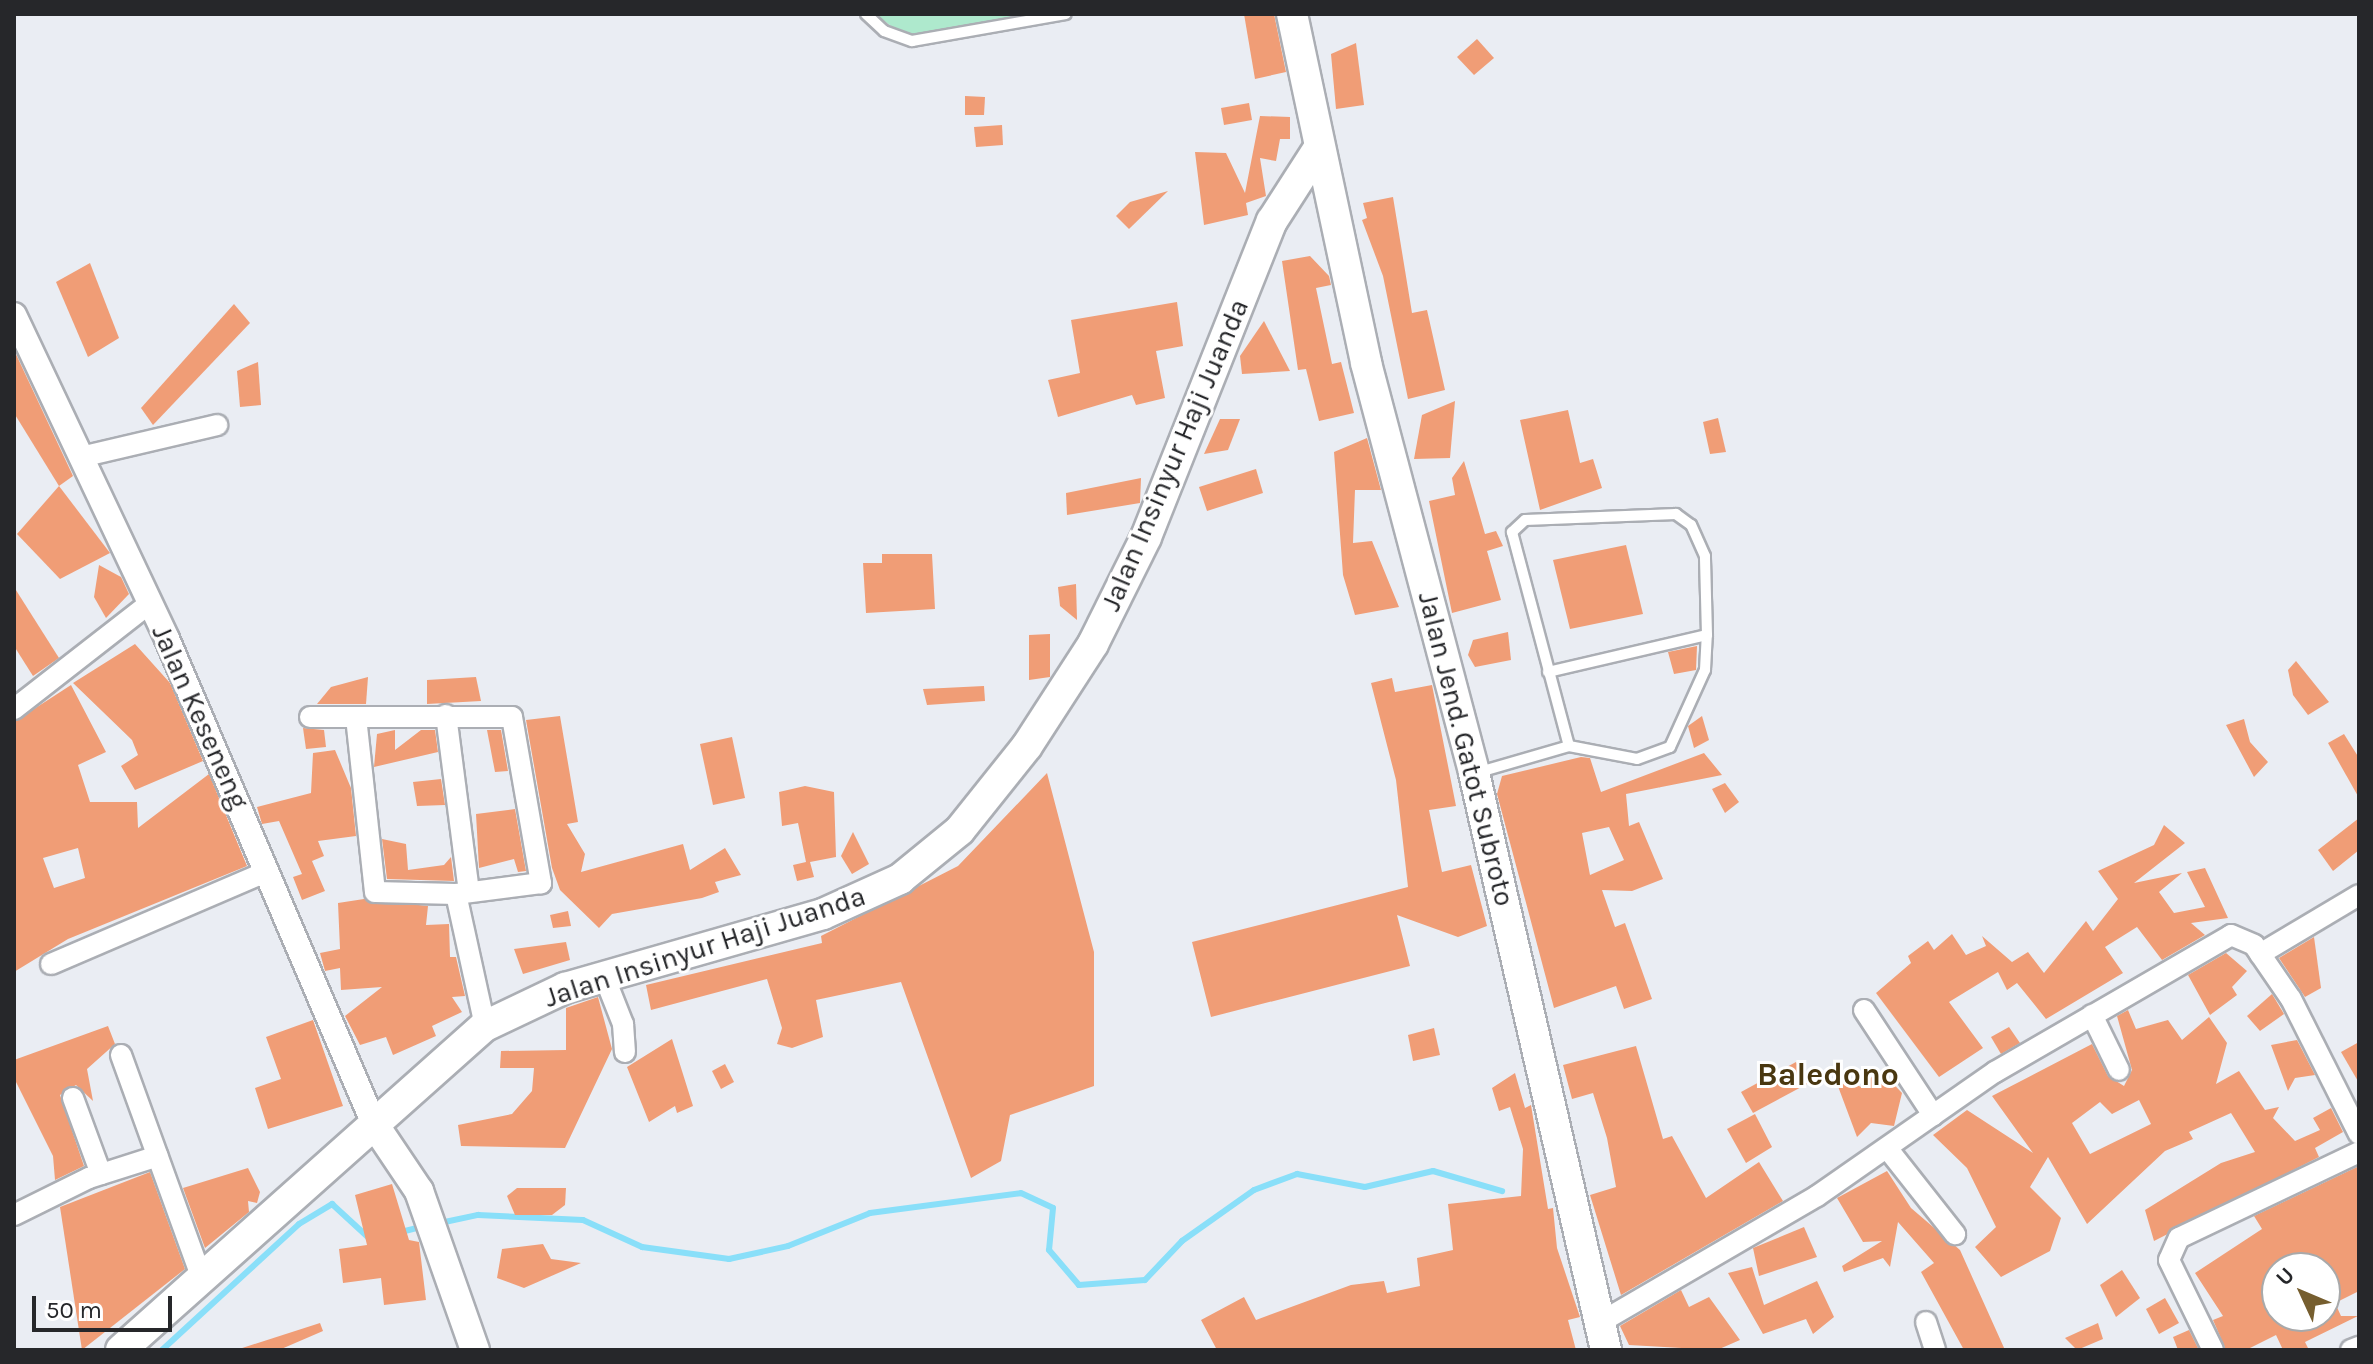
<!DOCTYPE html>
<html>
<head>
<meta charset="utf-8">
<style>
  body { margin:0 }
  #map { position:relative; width:2373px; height:1364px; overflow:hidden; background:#eaedf3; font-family:Karla,sans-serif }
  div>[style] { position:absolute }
  .green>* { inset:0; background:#aee9cd }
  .stream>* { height:6px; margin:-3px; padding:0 3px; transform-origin:3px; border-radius:3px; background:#89dff9 }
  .building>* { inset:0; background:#f09d76 }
  .roads { filter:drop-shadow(2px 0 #abaeb4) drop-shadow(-2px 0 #abaeb4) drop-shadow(0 2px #abaeb4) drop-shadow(0 -2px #abaeb4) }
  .service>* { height:10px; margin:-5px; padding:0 5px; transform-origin:5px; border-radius:5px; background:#fff }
  .minor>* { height:20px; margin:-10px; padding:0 10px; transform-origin:10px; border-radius:10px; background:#fff }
  .tertiary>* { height:24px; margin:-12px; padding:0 12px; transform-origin:12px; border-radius:12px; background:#fff }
  .secondary>* { height:28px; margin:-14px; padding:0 14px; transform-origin:14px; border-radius:14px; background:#fff }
  .primary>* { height:30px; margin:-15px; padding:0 15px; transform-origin:15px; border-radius:15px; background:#fff }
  span { translate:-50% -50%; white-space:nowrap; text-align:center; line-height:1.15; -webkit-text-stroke:6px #fff; paint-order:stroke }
  .street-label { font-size:28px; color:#26272a }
  .quarter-label { font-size:32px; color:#493710; font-weight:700 }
  .frame { position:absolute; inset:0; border:16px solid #26272a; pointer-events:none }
  .north { position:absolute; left:2261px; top:1252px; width:80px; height:80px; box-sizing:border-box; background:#fff; border:2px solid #a8a9aa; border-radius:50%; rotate:314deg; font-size:22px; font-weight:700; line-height:32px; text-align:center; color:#26272a }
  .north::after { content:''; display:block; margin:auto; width:28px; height:36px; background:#765e2f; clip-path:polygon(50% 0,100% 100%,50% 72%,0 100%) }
  .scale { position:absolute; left:32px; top:1296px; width:140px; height:36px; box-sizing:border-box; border:4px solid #26272a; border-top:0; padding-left:10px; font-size:24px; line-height:28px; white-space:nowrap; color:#26272a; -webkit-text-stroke:6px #fff; paint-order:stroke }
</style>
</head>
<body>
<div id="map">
  <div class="green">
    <i style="clip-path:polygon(875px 14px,1080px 14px,907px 38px)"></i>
  </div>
  <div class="stream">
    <i style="left:440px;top:1223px;width:39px;rotate:-12deg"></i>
    <i style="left:478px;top:1215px;width:105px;rotate:2.7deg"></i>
    <i style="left:583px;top:1220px;width:65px;rotate:24.6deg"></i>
    <i style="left:642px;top:1247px;width:88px;rotate:7.9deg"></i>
    <i style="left:729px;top:1259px;width:60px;rotate:-12.4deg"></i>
    <i style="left:788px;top:1246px;width:88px;rotate:-21.9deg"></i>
    <i style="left:870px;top:1213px;width:152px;rotate:-7.5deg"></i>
    <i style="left:1021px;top:1193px;width:35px;rotate:25deg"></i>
    <i style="left:1053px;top:1208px;width:42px;rotate:95.4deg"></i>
    <i style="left:1049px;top:1250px;width:46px;rotate:49.4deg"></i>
    <i style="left:1079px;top:1285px;width:66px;rotate:-4.3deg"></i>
    <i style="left:1145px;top:1280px;width:54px;rotate:-46.5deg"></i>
    <i style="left:1182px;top:1241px;width:88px;rotate:-35.3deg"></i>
    <i style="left:1254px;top:1190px;width:46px;rotate:-20.4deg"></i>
    <i style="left:1297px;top:1174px;width:69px;rotate:10.8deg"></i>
    <i style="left:1365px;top:1187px;width:70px;rotate:-13.2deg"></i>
    <i style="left:1433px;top:1171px;width:72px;rotate:16.2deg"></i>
    <i style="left:401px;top:1232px;width:25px;rotate:-14deg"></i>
    <i style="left:162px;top:1350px;width:186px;rotate:-42.6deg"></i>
    <i style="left:299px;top:1224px;width:39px;rotate:-31deg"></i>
    <i style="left:332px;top:1204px;width:52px;rotate:42.6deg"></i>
  </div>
  <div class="building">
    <i style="clip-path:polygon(1244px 14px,1274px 14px,1286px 72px,1255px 79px)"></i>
    <i style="clip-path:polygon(1477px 39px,1494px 58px,1474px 75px,1457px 57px)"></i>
    <i style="clip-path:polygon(1356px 43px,1364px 105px,1336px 109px,1331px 54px)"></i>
    <i style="clip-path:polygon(965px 96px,985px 97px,984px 115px,965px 115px)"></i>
    <i style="clip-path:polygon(1249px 103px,1252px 120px,1224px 125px,1221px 108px)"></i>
    <i style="clip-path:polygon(1260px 116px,1290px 117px,1290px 139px,1280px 139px,1276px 161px,1260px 158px,1266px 196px,1246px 203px,1248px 215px,1204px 225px,1195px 152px,1226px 153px,1245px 193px)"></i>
    <i style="clip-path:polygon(1002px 125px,1003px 145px,976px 147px,974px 127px)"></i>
    <i style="clip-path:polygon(1168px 191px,1129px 229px,1116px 216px,1130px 202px)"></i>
    <i style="clip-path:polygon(1393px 197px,1412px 313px,1427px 310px,1445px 390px,1408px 399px,1383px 276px,1362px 220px,1367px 218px,1363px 203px)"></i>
    <i style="clip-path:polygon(1310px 256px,1329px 276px,1331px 285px,1316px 288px,1332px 364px,1341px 362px,1354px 413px,1319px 421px,1306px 369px,1298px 370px,1282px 261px)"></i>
    <i style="clip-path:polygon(90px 263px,119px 338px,88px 357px,56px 282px)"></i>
    <i style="clip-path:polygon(1177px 302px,1183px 346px,1156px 351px,1165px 398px,1136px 405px,1132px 395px,1058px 417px,1048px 380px,1080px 373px,1071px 320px)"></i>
    <i style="clip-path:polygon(234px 304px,250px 323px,153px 425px,141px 408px)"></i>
    <i style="clip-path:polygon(1264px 321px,1290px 371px,1242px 374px,1240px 356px)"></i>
    <i style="clip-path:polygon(14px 350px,73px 476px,59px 486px,14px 413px)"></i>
    <i style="clip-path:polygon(258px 362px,261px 405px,240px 407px,237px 371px)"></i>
    <i style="clip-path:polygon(1455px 401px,1450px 458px,1414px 459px,1422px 415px)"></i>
    <i style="clip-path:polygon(1568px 410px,1580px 463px,1593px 459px,1602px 488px,1540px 510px,1520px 420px)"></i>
    <i style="clip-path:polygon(1718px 418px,1726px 452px,1710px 454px,1703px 422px)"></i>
    <i style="clip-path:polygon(1220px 419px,1240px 419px,1228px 450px,1204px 454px)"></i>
    <i style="clip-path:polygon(1367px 438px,1381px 490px,1355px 490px,1353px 543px,1372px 541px,1399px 607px,1355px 615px,1343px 575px,1334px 452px)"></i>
    <i style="clip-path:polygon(1464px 461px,1485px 534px,1496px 531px,1503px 546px,1487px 551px,1501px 600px,1452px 613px,1429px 501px,1455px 495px,1452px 478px)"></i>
    <i style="clip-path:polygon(1256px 469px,1263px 493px,1207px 511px,1199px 487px)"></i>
    <i style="clip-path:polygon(1141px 478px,1140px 503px,1067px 515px,1066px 493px)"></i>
    <i style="clip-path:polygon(59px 486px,110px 553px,60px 579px,17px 534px)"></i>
    <i style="clip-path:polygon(1626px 545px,1643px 614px,1570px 629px,1553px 560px)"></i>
    <i style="clip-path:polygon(882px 554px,932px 554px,935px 609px,866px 613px,863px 563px,882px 563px)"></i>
    <i style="clip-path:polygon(99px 565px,121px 577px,129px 594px,106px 618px,94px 597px)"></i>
    <i style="clip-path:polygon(1076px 584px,1077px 620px,1060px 606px,1058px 587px)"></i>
    <i style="clip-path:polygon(14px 587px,59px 658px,33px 676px,14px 646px)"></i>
    <i style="clip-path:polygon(1508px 632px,1511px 660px,1475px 667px,1468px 655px,1473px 640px)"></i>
    <i style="clip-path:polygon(1050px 634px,1050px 677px,1029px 680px,1029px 635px)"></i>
    <i style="clip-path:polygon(135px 644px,170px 683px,203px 761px,135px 790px,121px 766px,138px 755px,132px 740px,73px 683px)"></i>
    <i style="clip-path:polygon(1697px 646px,1696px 670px,1674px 674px,1668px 652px)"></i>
    <i style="clip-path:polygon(2296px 661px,2329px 702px,2308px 715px,2293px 695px,2288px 670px)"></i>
    <i style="clip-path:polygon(368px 677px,366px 704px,317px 704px,331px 687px)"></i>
    <i style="clip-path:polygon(476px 677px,481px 701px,427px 704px,427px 680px)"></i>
    <i style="clip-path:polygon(1392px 678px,1395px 692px,1432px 685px,1456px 806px,1429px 810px,1442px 872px,1471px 865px,1487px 926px,1458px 937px,1397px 915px,1410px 966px,1211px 1017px,1192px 942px,1408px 887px,1396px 780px,1371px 683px)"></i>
    <i style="clip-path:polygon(evenodd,71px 685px,106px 752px,78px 765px,90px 802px,137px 802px,138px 828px,209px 774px,247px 866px,68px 939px,14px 972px,14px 722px,71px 685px,78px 848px,85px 878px,54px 888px,43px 858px,78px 848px)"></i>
    <i style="clip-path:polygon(984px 686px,985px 701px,927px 705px,923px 689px)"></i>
    <i style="clip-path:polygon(560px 716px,578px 822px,567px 824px,585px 854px,581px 872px,683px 844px,690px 870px,725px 848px,741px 875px,715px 882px,719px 892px,702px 898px,612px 914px,599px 928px,560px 890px,552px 868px,526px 720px)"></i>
    <i style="clip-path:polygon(1702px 716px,1709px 740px,1694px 748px,1688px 726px)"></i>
    <i style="clip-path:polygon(2244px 719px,2250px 742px,2268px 762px,2254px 777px,2226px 725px)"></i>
    <i style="clip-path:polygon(303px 728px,324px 730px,326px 747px,306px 749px)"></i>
    <i style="clip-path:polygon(395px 730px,395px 750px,421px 730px,435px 730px,438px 752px,374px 767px,377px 734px)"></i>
    <i style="clip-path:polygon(487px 730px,501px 730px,508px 771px,495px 772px)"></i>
    <i style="clip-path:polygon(2344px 734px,2359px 758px,2359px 798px,2328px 743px)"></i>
    <i style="clip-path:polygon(732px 737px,745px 798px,713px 805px,700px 744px)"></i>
    <i style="clip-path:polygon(335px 750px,351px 788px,356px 836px,318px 841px,324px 856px,312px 861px,325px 891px,302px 900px,293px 877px,302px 874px,279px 821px,262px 824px,257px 807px,311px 793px,313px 753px)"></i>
    <i style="clip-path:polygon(evenodd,1704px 753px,1722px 775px,1626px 794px,1629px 826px,1639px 822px,1663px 879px,1632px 891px,1602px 890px,1615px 927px,1625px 923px,1652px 999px,1624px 1009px,1616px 986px,1554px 1008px,1497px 794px,1502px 776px,1581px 757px,1590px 758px,1601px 792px,1704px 753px,1609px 827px,1624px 860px,1590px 875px,1582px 833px,1609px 827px)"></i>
    <i style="clip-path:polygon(1047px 773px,1094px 952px,1094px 1086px,1010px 1115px,1001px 1161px,971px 1178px,901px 982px,816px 1000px,823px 1037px,792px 1048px,777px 1044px,782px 1028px,767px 979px,651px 1010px,646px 985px,822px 943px,821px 936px,958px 866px)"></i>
    <i style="clip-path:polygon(441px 779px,445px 805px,417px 806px,413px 782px)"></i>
    <i style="clip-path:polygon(1725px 783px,1739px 802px,1725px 813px,1712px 789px)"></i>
    <i style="clip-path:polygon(805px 786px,834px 792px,836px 857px,810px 862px,814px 877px,797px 881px,793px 865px,806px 862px,798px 823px,782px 826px,779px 792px)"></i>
    <i style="clip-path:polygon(515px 809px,526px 871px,518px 872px,514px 859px,479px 868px,476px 814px)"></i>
    <i style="clip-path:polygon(2359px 818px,2359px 850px,2333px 871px,2318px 850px)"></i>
    <i style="clip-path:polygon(2164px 825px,2185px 843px,2134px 883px,2182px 873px,2159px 892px,2174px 913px,2205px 907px,2187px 872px,2205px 868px,2228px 918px,2191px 923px,2205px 935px,2162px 960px,2137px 927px,2105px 947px,2123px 973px,2046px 1019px,2017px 983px,2007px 990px,1998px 972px,1949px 1002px,1983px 1048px,1939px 1077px,1876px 993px,1911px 963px,1908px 956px,1928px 941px,1934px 950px,1952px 934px,1966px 955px,1986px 946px,1982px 936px,2012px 962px,2028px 952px,2044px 973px,2086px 921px,2093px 931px,2118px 899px,2098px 871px,2154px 845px)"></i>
    <i style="clip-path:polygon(853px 832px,869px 864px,852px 874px,841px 856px)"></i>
    <i style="clip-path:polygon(382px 839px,406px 844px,408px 870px,444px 865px,451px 857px,454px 881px,387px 879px)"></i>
    <i style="clip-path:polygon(364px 899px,428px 906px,426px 925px,449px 924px,450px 957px,456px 957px,465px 996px,452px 997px,462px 1012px,432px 1026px,436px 1036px,393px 1055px,386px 1037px,360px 1045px,345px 1016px,382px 987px,341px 990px,340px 968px,325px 971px,320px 953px,340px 949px,338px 903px)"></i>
    <i style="clip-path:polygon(568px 911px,571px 926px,553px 928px,550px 915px)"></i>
    <i style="clip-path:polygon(2314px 937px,2321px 988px,2305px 997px,2279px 958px)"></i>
    <i style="clip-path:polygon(566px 942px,570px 960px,523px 974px,514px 949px)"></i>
    <i style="clip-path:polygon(2226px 953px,2247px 971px,2232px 987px,2237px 995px,2210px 1015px,2188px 975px)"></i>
    <i style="clip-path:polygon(2272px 994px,2284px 1014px,2260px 1031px,2247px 1016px)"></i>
    <i style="clip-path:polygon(598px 997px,612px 1049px,565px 1148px,461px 1146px,458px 1125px,512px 1114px,532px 1091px,534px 1068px,500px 1068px,501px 1051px,566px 1050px,566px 1008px)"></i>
    <i style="clip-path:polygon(evenodd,2128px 1010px,2136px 1029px,2168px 1020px,2182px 1040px,2209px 1017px,2227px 1043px,2216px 1084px,2239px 1071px,2265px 1110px,2279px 1107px,2273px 1118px,2295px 1141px,2320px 1130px,2313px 1118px,2331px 1108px,2343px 1132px,2315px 1148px,2319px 1157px,2154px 1241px,2145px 1210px,2221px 1163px,2255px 1152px,2231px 1113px,2189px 1132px,2193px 1139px,2165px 1151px,2087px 1224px,2048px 1157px,2030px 1187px,2061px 1218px,2050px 1251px,2001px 1277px,1975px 1247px,1996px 1227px,1967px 1168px,1933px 1135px,1967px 1110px,2033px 1153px,1992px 1096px,2092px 1044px,2108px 1076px,2124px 1086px,2132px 1070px,2117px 1016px,2128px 1010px,2139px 1100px,2151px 1124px,2090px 1154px,2072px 1123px,2100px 1102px,2112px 1114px,2139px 1100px)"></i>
    <i style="clip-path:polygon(313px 1020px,343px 1106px,268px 1129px,255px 1088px,281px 1079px,266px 1037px)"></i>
    <i style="clip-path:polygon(108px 1026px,115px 1044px,87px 1069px,93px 1101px,76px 1085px,60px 1095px,84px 1166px,55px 1180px,53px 1156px,14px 1078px,14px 1060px)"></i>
    <i style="clip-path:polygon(2009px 1027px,2020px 1043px,2001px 1054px,1991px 1037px)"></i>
    <i style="clip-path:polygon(1434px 1028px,1440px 1055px,1413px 1061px,1408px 1035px)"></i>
    <i style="clip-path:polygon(672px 1039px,693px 1106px,677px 1113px,675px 1106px,649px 1122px,627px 1067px)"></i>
    <i style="clip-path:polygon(2297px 1040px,2315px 1075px,2295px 1078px,2288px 1091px,2271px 1045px)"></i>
    <i style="clip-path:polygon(2359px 1042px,2359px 1083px,2341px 1052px)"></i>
    <i style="clip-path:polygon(1636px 1046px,1663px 1139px,1672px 1136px,1706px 1198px,1759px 1162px,1783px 1201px,1621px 1295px,1590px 1195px,1616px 1187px,1607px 1138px,1593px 1093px,1572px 1099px,1563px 1065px)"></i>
    <i style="clip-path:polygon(1796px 1062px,1807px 1084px,1753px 1113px,1741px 1092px)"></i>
    <i style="clip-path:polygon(725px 1064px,734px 1082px,721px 1089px,712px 1071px)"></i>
    <i style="clip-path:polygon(1515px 1073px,1525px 1108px,1531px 1105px,1548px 1209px,1553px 1208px,1557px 1248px,1580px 1317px,1568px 1320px,1576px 1350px,1217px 1350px,1201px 1320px,1244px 1297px,1256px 1320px,1351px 1285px,1384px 1281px,1387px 1293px,1420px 1286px,1417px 1258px,1453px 1250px,1448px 1204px,1521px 1196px,1523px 1149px,1510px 1107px,1499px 1111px,1492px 1088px)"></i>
    <i style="clip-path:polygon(1833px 1073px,1861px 1087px,1874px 1075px,1886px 1076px,1902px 1093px,1894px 1126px,1871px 1123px,1857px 1137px)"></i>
    <i style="clip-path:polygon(1755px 1114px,1772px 1147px,1746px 1163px,1727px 1129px)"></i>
    <i style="clip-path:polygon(evenodd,2357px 1167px,2359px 1291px,2335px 1303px,2341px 1316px,2358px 1316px,2305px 1342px,2309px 1350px,2283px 1350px,2276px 1335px,2246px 1350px,2226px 1350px,2213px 1320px,2223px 1316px,2195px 1273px,2262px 1229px,2254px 1216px,2357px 1167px,2277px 1268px,2325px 1268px,2325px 1316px,2277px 1316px,2277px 1268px)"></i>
    <i style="clip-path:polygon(248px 1168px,260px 1192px,257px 1203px,248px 1201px,249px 1212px,205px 1248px,183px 1188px)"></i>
    <i style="clip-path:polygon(1887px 1171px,1911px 1208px,1960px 1250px,2005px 1350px,1964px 1350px,1921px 1272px,1934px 1263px,1898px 1222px,1890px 1267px,1883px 1258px,1844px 1272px,1842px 1266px,1882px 1241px,1863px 1242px,1837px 1198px)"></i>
    <i style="clip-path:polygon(150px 1172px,185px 1269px,82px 1350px,60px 1207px)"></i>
    <i style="clip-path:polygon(392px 1184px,409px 1240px,419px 1242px,426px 1300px,384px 1305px,381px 1278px,343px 1283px,339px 1249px,367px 1245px,355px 1195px)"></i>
    <i style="clip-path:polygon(517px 1188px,566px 1188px,565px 1205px,552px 1215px,515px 1215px,507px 1196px)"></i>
    <i style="clip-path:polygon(1804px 1227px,1817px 1257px,1759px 1276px,1753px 1248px)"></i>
    <i style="clip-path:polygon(543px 1244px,551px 1259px,581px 1263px,524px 1288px,497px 1278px,502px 1249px)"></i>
    <i style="clip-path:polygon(1752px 1267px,1764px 1305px,1817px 1281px,1834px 1317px,1813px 1334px,1806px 1319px,1763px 1334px,1728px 1273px)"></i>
    <i style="clip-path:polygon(2122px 1270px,2140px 1298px,2116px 1317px,2100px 1285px)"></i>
    <i style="clip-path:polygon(1681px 1290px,1689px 1307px,1709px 1297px,1740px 1340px,1717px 1350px,1629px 1345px,1620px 1326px)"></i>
    <i style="clip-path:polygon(2165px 1298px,2179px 1323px,2159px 1334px,2146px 1309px)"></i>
    <i style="clip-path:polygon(320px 1323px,323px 1331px,279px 1350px,236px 1350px)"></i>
    <i style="clip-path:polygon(2098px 1323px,2103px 1339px,2077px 1350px,2065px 1338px)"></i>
    <i style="clip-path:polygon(2189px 1330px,2199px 1350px,2178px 1350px,2173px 1337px)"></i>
  </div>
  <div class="roads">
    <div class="service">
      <i style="left:866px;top:14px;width:25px;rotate:43deg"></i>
      <i style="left:884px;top:31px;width:30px;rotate:20deg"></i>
      <i style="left:912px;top:41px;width:156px;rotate:-9.9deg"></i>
      <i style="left:1548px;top:672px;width:163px;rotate:-13.1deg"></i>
      <i style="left:1476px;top:773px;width:97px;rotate:-16.2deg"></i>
      <i style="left:1569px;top:746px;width:69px;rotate:10.8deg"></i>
      <i style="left:1637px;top:759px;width:35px;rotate:-20deg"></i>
      <i style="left:1670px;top:747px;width:85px;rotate:-65.6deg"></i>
      <i style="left:1705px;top:670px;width:35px;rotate:-87deg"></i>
      <i style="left:1707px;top:635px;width:79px;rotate:-91.5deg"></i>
      <i style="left:1705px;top:556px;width:34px;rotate:-114deg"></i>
      <i style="left:1691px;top:525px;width:19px;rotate:-144deg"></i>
      <i style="left:1676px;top:514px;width:151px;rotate:177.7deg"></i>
      <i style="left:1525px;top:520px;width:18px;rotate:137deg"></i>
      <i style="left:1512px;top:532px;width:221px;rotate:75.1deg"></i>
    </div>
    <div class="minor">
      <i style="left:81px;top:457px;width:140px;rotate:-13.2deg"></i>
      <i style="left:14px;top:709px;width:171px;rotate:-37.9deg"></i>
      <i style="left:446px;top:715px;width:178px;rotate:82.6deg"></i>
      <i style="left:310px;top:717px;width:202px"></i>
      <i style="left:512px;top:717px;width:169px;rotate:80.1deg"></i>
      <i style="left:541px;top:883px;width:86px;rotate:172.6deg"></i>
      <i style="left:456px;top:894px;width:81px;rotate:-178.6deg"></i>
      <i style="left:375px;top:892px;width:175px;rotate:-96.2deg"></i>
      <i style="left:456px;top:894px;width:135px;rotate:77.6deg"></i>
      <i style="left:2260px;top:954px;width:115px;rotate:-30.8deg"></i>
      <i style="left:51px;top:964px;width:236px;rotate:-23.2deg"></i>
      <i style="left:604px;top:976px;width:52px;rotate:68.4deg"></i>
      <i style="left:623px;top:1024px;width:28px;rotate:86deg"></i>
      <i style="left:1864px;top:1010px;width:126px;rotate:56.7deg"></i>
      <i style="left:2092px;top:1015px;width:61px;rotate:63.9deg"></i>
      <i style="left:121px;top:1055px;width:238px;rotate:70.1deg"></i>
      <i style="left:73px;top:1098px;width:81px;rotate:69.8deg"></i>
      <i style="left:1887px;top:1148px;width:110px;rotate:51.7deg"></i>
      <i style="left:14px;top:1215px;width:84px;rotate:-26.3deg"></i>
      <i style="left:89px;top:1178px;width:72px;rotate:-17.7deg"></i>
      <i style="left:1926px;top:1322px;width:29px;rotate:72deg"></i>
      <i style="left:1599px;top:1323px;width:252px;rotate:-30.2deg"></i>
      <i style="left:1817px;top:1196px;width:217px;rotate:-34.9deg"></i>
      <i style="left:1995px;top:1072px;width:273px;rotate:-30.1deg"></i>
      <i style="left:2231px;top:935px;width:25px;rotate:23deg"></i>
      <i style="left:2254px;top:945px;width:65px;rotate:55.6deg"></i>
      <i style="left:2291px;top:999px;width:151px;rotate:63.3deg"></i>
      <i style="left:2213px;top:1350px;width:100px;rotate:-116.1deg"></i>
      <i style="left:2169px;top:1260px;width:24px;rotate:-66deg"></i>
      <i style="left:2179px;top:1238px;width:199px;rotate:-25.5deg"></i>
      <i style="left:2351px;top:1350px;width:9px;rotate:-21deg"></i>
    </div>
    <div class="tertiary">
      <i style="left:14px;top:315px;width:358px;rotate:64.7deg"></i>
      <i style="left:167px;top:639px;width:527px;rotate:66.89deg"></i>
    </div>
    <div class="secondary">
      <i style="left:374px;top:1124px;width:81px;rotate:56.1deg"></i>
      <i style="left:419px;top:1191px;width:169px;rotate:70.6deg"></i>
    </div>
    <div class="primary">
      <i style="left:1292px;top:14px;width:357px;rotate:78deg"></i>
      <i style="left:1366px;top:363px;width:424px;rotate:75.2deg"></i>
      <i style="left:1474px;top:773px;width:592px;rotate:77.11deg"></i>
      <i style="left:121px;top:1350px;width:487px;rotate:-41.7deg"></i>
      <i style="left:485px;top:1026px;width:89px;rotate:-25.4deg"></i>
      <i style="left:565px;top:988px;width:268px;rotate:-16deg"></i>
      <i style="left:823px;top:914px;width:85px;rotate:-24.4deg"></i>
      <i style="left:900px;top:879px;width:77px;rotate:-39.2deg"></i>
      <i style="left:960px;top:830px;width:107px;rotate:-51.4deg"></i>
      <i style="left:1027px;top:746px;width:121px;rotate:-57.1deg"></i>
      <i style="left:1093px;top:644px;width:119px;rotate:-63.6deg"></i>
      <i style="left:1146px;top:537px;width:340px;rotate:-68.3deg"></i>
      <i style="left:1272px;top:221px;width:83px;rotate:-57.3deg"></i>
    </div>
  </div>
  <div class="street-label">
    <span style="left:1175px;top:455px;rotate:-67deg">Jalan Insinyur Haji Juanda</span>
    <span style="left:200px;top:717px;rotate:66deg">Jalan Keseneng</span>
    <span style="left:1466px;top:749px;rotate:76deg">Jalan Jend. Gatot Subroto</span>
    <span style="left:705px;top:947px;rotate:-18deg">Jalan Insinyur Haji Juanda</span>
  </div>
  <div class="quarter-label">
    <span style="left:1828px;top:1075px">Baledono</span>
  </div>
  <div class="frame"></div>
  <div class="north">U</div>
  <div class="scale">50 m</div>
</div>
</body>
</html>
